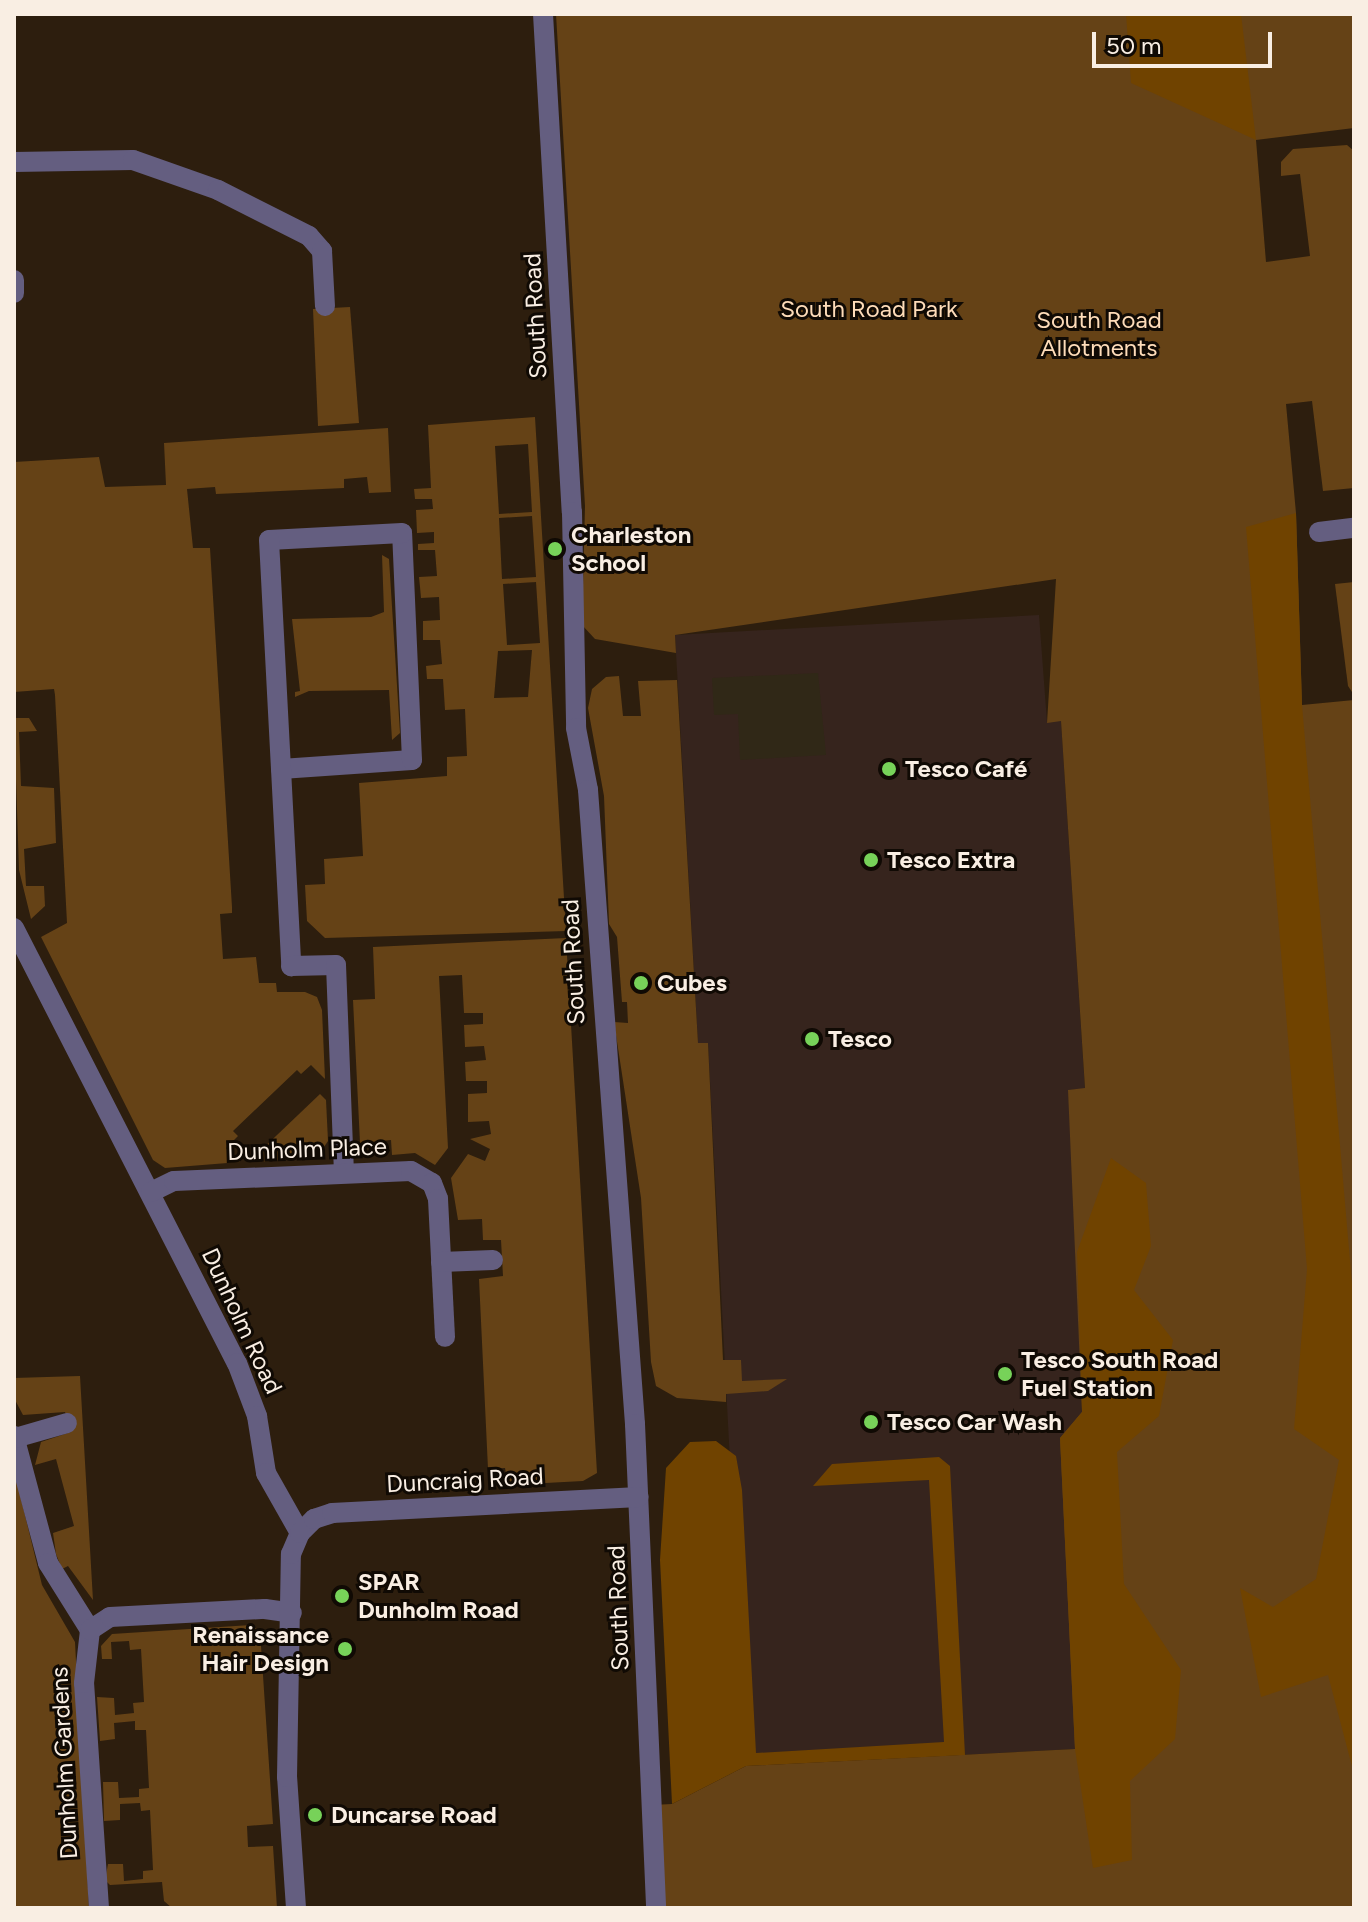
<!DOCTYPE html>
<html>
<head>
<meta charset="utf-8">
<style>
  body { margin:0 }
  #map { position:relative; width:1368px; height:1922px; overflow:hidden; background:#2d1e0e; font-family:Figtree,sans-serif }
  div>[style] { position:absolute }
  .commercial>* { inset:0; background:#36241d }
  .industrial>* { inset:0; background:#302817 }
  .green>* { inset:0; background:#654216 }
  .forest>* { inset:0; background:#704300 }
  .minor>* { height:20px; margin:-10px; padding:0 10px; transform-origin:10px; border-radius:10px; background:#645e80 }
  .dots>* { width:22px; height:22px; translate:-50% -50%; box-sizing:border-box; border:4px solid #100a04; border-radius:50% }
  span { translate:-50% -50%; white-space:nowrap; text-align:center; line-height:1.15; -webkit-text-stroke:6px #100a04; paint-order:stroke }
  .park-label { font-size:24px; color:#fedcb9 }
  .street-label { font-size:24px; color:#f9eee3 }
  .poi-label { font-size:24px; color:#f9eee3; font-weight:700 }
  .left { translate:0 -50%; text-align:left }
  .right { translate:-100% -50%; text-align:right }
  .frame { position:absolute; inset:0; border:16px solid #f9eee3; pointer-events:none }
  .scale { position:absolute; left:1092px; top:32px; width:180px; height:36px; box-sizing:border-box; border:4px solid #f9eee3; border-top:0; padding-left:10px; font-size:24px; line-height:28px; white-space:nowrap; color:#f9eee3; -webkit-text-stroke:6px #100a04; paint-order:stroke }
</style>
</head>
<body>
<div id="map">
  <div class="commercial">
    <i style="clip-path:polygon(1039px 615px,1047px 722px,1061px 720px,1085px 1089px,1069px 1090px,1082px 1412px,1076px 1749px,746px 1766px,708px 1043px,698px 1043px,675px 635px)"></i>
  </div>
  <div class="industrial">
    <i style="clip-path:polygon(818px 673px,826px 755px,740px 760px,738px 714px,714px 715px,712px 678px)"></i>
  </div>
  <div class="green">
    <i style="clip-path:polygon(556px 14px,1354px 14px,1354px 128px,1256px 140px,1266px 262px,1310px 256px,1300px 174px,1281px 176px,1281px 162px,1293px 149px,1347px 145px,1354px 151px,1354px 488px,1323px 491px,1312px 401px,1286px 404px,1296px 513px,1302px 705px,1354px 700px,1354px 1908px,656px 1908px,652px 1805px,672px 1804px,746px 1766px,1075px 1749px,1060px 1438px,1082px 1412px,1068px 1090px,1085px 1088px,1061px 721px,1047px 723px,1056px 579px,675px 635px,676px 653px,595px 639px,582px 625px,585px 506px)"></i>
    <i style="clip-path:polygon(350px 307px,359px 423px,318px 426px,313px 309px)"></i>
    <i style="clip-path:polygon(evenodd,535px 417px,566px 931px,325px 938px,307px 921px,305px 885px,325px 884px,324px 859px,363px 856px,359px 783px,447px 776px,447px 757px,467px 756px,465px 709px,445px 710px,443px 679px,427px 679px,426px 666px,442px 664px,440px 640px,423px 640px,423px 621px,440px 620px,439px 597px,421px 598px,420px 587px,419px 577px,437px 576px,435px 550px,418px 550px,418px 544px,434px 543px,434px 532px,417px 533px,416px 510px,433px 509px,432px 499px,415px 499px,414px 489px,431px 488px,428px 425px,535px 417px,528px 444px,532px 512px,499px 514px,495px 446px,528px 444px,535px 417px,532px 516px,536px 577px,502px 579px,499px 518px,532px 516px,535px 417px,536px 582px,540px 643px,507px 645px,503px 584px,536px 582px,535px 417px,532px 650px,528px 697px,494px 698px,498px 651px,532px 650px)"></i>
    <i style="clip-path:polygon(388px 428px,391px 492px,369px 493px,367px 477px,344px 479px,344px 488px,216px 494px,215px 487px,187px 489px,193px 548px,210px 548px,232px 907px,232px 913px,220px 914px,223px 959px,256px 957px,259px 983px,276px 983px,277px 992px,305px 992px,317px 997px,322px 1010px,325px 1079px,311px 1065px,301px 1074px,297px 1070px,233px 1131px,238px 1136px,226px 1148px,240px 1162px,165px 1168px,153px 1160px,41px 937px,67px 923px,55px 695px,54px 689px,14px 692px,14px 462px,99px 457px,105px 487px,166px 485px,164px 443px)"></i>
    <i style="clip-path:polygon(382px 555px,389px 559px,400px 733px,392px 740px,389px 690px,309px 691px,295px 697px,295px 692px,300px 691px,292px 619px,371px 617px,384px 612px)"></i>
    <i style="clip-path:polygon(1354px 582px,1354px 695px,1348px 686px,1335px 584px)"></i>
    <i style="clip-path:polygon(619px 676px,623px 716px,641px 716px,638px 681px,677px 680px,698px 1043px,708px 1043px,723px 1360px,741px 1360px,742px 1381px,787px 1379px,768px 1391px,726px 1394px,726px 1402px,677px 1398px,656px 1386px,651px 1362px,641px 1198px,614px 1022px,628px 1023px,627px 1002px,622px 1002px,617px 937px,609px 924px,604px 796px,588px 708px,592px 689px,606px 677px)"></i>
    <i style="clip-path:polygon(14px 718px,29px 718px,37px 731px,19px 732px,21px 786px,54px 788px,56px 843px,24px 849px,26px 886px,44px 886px,45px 906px,31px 919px,19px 870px)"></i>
    <i style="clip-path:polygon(566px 938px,597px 1473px,583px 1481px,508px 1485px,505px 1468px,488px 1469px,479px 1279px,503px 1276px,501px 1240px,483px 1240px,482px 1219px,458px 1220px,451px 1178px,468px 1154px,485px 1161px,490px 1149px,470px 1139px,491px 1134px,489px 1121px,468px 1122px,468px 1094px,487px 1093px,487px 1081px,466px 1081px,465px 1062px,486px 1060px,484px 1046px,465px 1047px,464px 1025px,483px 1024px,483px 1013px,464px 1013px,462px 975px,439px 976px,448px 1148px,435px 1165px,415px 1153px,392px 1155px,391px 1140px,360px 1143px,353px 1000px,375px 999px,373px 947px)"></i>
    <i style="clip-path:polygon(320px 1094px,326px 1100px,328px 1141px,318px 1156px,263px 1162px,255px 1156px)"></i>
    <i style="clip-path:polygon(80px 1376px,93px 1600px,68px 1566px,62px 1569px,56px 1554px,53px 1533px,74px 1526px,56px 1459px,35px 1465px,41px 1442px,71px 1432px,65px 1412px,23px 1415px,14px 1398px,14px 1378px)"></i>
    <i style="clip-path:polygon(14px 1470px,42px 1585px,75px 1642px,89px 1908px,14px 1908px)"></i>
    <i style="clip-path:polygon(251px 1625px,260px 1631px,273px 1824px,247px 1826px,248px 1847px,273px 1846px,277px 1908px,172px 1908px,164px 1901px,162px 1882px,110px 1885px,105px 1880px,108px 1864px,123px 1864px,124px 1881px,143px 1879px,143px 1871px,153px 1870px,150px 1810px,141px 1811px,140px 1803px,120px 1804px,120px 1820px,104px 1821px,103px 1782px,118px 1782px,119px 1798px,139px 1797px,139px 1789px,149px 1788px,146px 1730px,135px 1730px,135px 1721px,114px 1723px,115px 1739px,100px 1741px,97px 1697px,114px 1698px,115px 1715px,134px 1713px,133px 1703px,144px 1702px,141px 1649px,130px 1650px,129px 1641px,111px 1642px,112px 1659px,102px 1659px,101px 1646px,112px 1634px)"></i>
  </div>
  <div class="forest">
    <i style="clip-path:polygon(1126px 14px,1241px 14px,1256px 140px,1131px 83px)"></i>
    <i style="clip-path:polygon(1296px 513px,1302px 705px,1354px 1307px,1354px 1774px,1328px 1675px,1261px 1697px,1240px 1588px,1273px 1607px,1316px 1579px,1339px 1460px,1294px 1429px,1307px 1269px,1246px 527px)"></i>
    <i style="clip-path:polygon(1111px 1158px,1146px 1183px,1151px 1246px,1134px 1290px,1173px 1340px,1159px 1416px,1117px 1452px,1124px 1584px,1181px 1670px,1175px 1739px,1130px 1781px,1132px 1860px,1093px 1868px,1075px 1749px,1060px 1438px,1082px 1412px,1077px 1252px)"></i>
    <i style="clip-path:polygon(716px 1441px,736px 1456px,742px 1490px,756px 1753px,944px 1742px,929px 1480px,813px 1486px,832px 1464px,939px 1457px,950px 1466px,965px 1755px,746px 1766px,672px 1804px,660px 1560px,666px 1468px,690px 1442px)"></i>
  </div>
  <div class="minor">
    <i style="left:543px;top:14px;width:499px;rotate:86.7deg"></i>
    <i style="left:572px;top:512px;width:216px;rotate:88.9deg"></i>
    <i style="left:576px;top:728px;width:63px;rotate:79deg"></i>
    <i style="left:588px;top:790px;width:636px;rotate:85.76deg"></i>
    <i style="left:635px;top:1424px;width:484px;rotate:87.5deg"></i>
    <i style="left:14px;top:162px;width:119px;rotate:-1deg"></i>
    <i style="left:133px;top:160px;width:90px;rotate:19.4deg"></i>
    <i style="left:218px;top:190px;width:102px;rotate:26.8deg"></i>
    <i style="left:309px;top:236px;width:20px;rotate:49deg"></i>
    <i style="left:322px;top:251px;width:55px;rotate:86.9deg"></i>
    <i style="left:14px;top:280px;width:13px;rotate:90deg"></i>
    <i style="left:1319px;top:532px;width:35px;rotate:-7deg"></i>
    <i style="left:281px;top:769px;width:131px;rotate:-3.9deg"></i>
    <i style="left:412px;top:760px;width:227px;rotate:-92.5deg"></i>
    <i style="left:402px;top:533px;width:133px;rotate:177deg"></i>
    <i style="left:269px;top:540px;width:427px;rotate:87deg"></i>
    <i style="left:291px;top:966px;width:45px;rotate:-1.3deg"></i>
    <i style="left:336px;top:965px;width:208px;rotate:87.8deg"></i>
    <i style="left:14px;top:928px;width:489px;rotate:62.9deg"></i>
    <i style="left:237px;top:1363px;width:57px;rotate:69.3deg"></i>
    <i style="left:257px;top:1416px;width:58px;rotate:81deg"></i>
    <i style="left:266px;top:1473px;width:69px;rotate:60.5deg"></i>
    <i style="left:151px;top:1192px;width:25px;rotate:-26deg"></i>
    <i style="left:174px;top:1181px;width:237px;rotate:-2.4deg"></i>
    <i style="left:411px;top:1171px;width:24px;rotate:30deg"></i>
    <i style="left:432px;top:1183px;width:17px;rotate:69deg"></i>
    <i style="left:438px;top:1199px;width:138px;rotate:87.1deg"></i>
    <i style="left:441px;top:1262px;width:52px;rotate:-2.2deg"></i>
    <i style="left:14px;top:1436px;width:131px;rotate:75deg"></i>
    <i style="left:48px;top:1563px;width:79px;rotate:57.9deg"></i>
    <i style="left:15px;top:1438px;width:54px;rotate:-16.1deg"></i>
    <i style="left:99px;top:1908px;width:225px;rotate:-93.8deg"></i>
    <i style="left:84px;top:1683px;width:53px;rotate:-83.5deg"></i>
    <i style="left:90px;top:1630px;width:24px;rotate:-33deg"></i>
    <i style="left:110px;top:1617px;width:155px;rotate:-3deg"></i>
    <i style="left:265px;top:1609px;width:27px;rotate:8deg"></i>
    <i style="left:296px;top:1908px;width:131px;rotate:-93.9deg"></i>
    <i style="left:287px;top:1777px;width:223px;rotate:-89deg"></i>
    <i style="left:291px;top:1554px;width:23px;rotate:-67deg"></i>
    <i style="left:300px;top:1533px;width:20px;rotate:-45deg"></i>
    <i style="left:314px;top:1519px;width:19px;rotate:-18deg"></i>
    <i style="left:332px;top:1513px;width:307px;rotate:-3deg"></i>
  </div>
  <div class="dots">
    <i style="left:555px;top:549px;background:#77d259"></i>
    <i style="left:889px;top:769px;background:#77d259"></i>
    <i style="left:871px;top:860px;background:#77d259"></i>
    <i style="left:641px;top:983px;background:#77d259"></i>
    <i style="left:812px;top:1039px;background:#77d259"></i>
    <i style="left:1005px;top:1374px;background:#77d259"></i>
    <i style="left:871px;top:1422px;background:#77d259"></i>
    <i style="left:342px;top:1596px;background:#77d259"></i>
    <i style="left:345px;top:1649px;background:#77d259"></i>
    <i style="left:315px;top:1815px;background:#77d259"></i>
  </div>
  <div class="park-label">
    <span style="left:869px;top:309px">South Road Park</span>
    <span style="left:1099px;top:334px">South Road<br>Allotments</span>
  </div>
  <div class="street-label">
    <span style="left:535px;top:316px;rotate:-93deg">South Road</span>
    <span style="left:573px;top:962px;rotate:-93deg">South Road</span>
    <span style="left:307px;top:1149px;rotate:-2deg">Dunholm Place</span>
    <span style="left:242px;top:1321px;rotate:65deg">Dunholm Road</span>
    <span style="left:465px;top:1480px;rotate:-3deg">Duncraig Road</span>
    <span style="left:618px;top:1608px;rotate:-92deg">South Road</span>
    <span style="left:64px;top:1763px;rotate:-93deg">Dunholm Gardens</span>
  </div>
  <div class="poi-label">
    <span class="left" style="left:571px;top:549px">Charleston<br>School</span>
    <span class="left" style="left:905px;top:769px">Tesco Café</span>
    <span class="left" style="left:887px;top:860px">Tesco Extra</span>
    <span class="left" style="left:657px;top:983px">Cubes</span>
    <span class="left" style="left:828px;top:1039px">Tesco</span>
    <span class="left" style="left:1021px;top:1374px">Tesco South Road<br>Fuel Station</span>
    <span class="left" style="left:887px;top:1422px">Tesco Car Wash</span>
    <span class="left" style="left:358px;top:1596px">SPAR<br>Dunholm Road</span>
    <span class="right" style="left:329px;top:1649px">Renaissance<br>Hair Design</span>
    <span class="left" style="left:331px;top:1815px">Duncarse Road</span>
  </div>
  <div class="frame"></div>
  <div class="scale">50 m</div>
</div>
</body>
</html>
